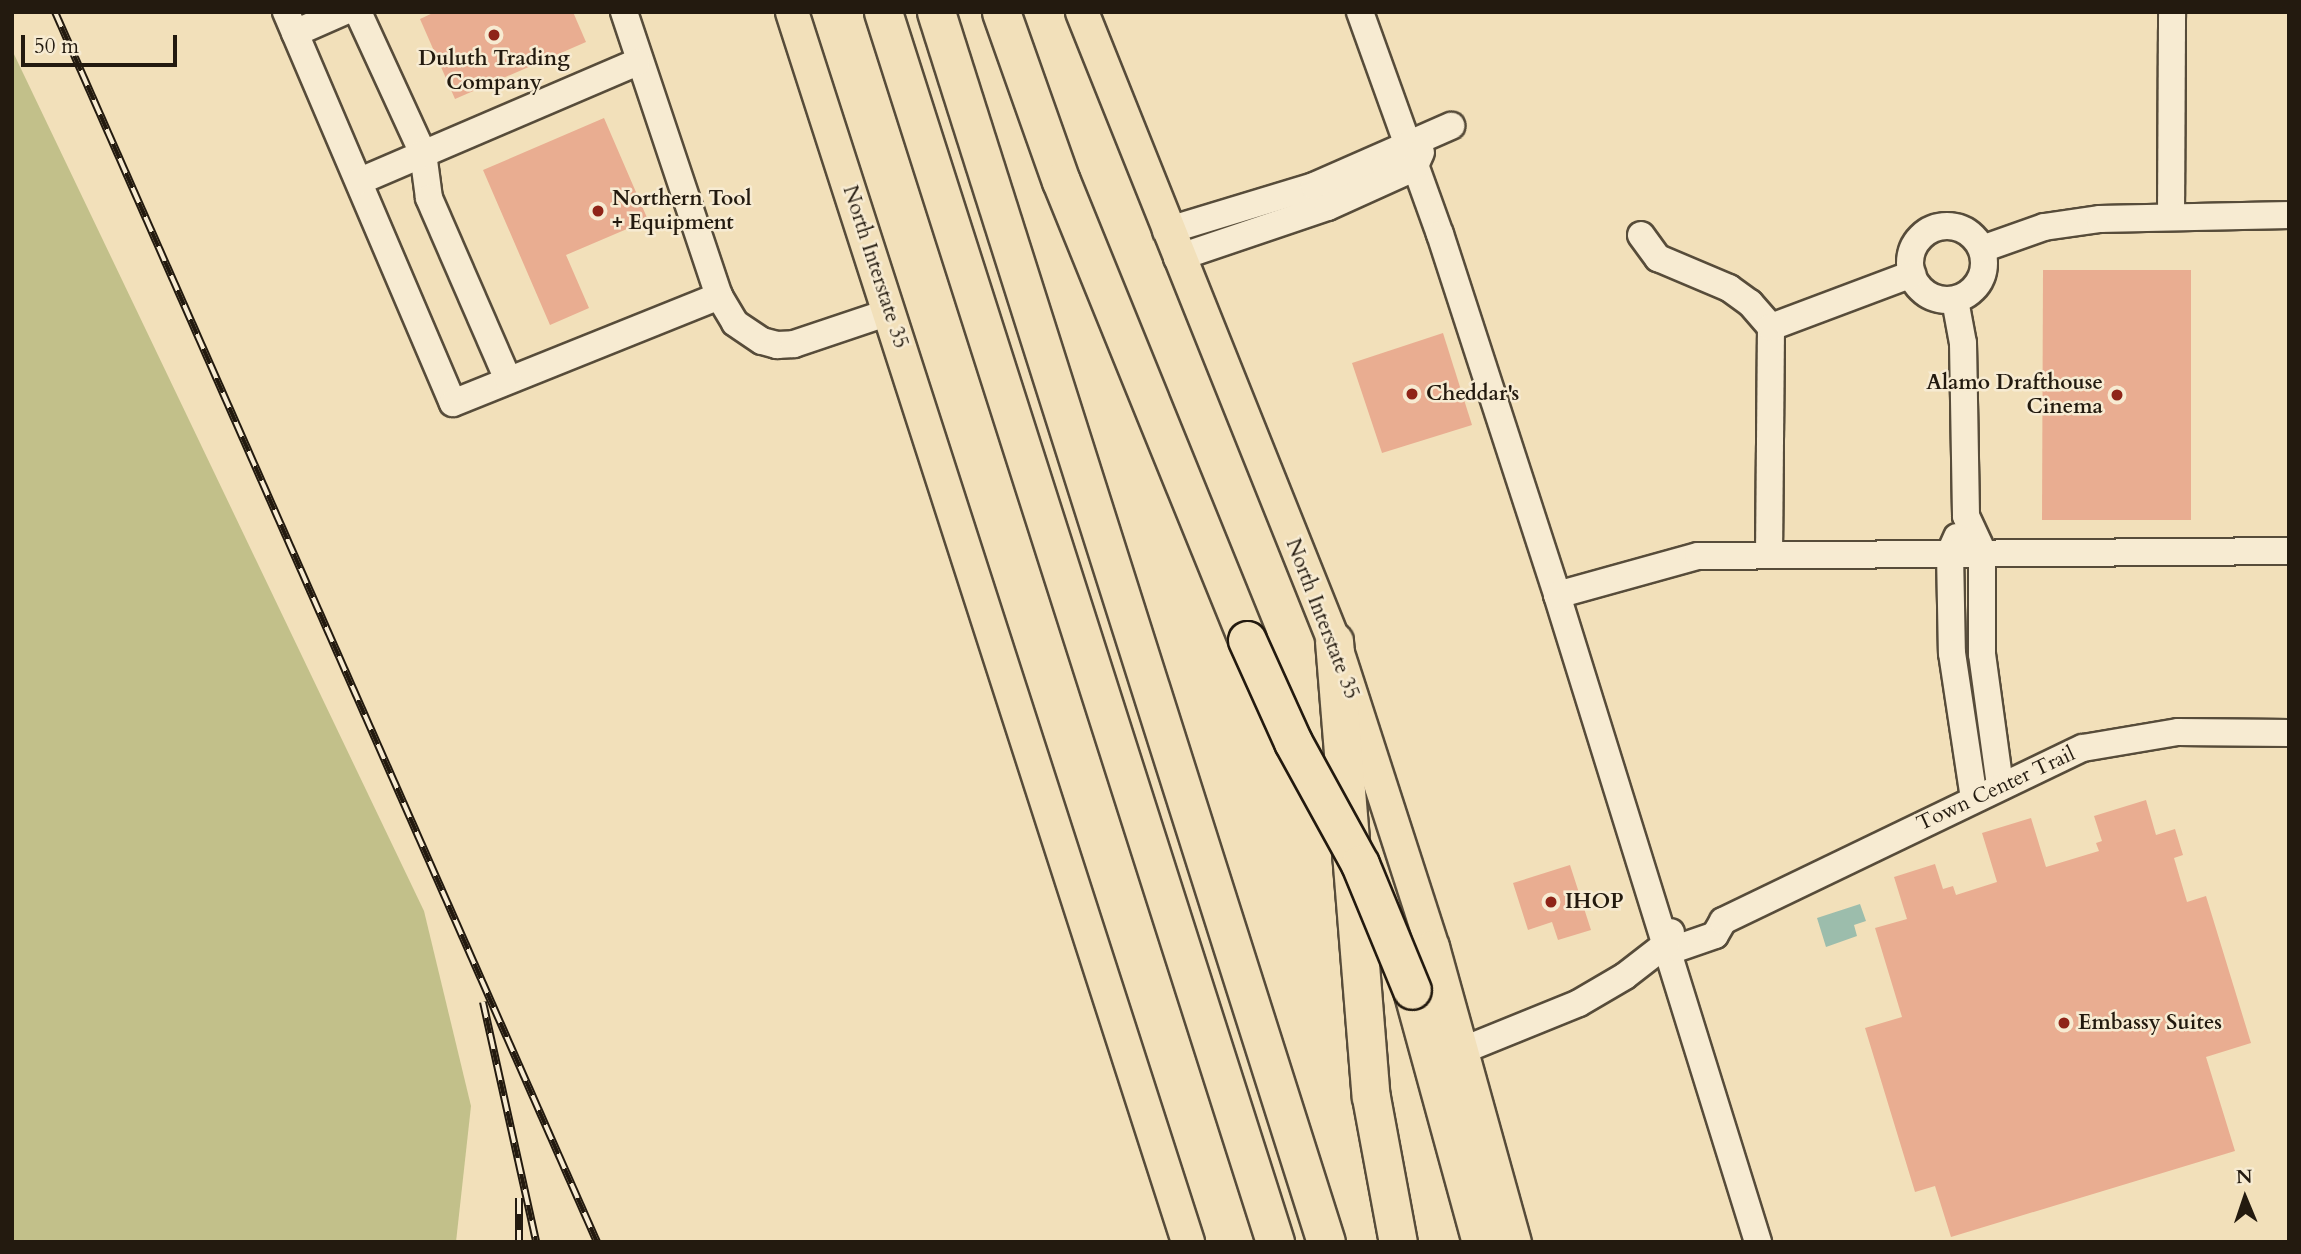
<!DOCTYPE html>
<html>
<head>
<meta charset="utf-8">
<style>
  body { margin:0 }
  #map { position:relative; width:2301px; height:1254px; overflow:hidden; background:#f2e0ba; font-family:Cardo,serif }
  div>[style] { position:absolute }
  .green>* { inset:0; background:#c2c08a }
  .water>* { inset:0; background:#9cbdac }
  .building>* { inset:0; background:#e9ad91 }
  .roads { filter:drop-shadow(2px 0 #574c3a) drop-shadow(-2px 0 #574c3a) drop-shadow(0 2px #574c3a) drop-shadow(0 -2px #574c3a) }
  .minor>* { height:26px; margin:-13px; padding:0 13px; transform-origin:13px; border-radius:13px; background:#f7ebd2 }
  .minor>.ring { margin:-13px; padding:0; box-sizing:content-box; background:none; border:26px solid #f7ebd2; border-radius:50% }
  .major>* { height:32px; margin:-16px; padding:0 16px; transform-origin:16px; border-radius:16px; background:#f2e0ba }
  .highway>* { height:37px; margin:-18.5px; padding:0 18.5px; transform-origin:18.5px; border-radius:18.5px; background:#f2e0ba }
  .rail>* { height:8px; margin-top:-4px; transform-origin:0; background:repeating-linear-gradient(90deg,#f7ebd2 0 16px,#231a0f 0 32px); box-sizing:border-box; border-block:2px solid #231a0f }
  .bridges { filter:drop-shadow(2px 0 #231a0f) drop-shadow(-2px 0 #231a0f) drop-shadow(0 2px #231a0f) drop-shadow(0 -2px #231a0f) }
  .highway-bridge>* { height:37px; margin:-18.5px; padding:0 18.5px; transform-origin:18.5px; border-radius:18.5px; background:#f2e0ba }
  .dots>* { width:19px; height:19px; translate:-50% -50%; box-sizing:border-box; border:4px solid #f7ebd2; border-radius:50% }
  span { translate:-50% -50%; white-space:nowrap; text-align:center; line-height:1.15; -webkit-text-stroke:5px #f7ebd2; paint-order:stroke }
  .poi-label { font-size:21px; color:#231a0f; font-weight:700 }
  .left { translate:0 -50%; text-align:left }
  .right { translate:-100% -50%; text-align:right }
  .street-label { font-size:21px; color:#231a0f }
  .frame { position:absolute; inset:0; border:14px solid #231a0f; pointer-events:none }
  .north { position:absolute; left:2210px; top:1163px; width:70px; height:70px; -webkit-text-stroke:5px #f7ebd2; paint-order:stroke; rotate:358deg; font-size:19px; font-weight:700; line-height:28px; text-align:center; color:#231a0f }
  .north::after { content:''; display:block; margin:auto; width:24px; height:32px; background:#231a0f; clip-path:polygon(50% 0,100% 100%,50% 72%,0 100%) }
  .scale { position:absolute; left:21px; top:35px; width:156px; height:32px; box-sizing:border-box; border:4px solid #231a0f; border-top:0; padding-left:9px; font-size:21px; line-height:24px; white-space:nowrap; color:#231a0f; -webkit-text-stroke:5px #f7ebd2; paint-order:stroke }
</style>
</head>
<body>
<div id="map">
  <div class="green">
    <i style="clip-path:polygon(12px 50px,424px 911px,471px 1106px,456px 1242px,12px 1242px)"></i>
  </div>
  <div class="water">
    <i style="clip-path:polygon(1860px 904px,1866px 921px,1854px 925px,1857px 936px,1826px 947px,1817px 918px)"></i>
  </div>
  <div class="building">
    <i style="clip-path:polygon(435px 12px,573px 12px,586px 42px,455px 99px,420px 19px)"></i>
    <i style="clip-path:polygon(604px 118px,648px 220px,566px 255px,589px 308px,550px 325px,483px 170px)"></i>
    <i style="clip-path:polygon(2043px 270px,2191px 270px,2191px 520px,2042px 520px)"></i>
    <i style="clip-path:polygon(1443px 333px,1472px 425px,1382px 453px,1352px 363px)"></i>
    <i style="clip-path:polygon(2146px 800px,2156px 835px,2175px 829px,2183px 855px,2174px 858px,2187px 902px,2206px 896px,2251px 1043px,2206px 1057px,2235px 1151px,1951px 1237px,1935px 1186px,1915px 1192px,1865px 1028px,1902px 1017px,1875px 928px,1907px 919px,1894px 877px,1935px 864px,1943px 889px,1953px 886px,1956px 895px,1997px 882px,1982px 833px,2031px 818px,2046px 867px,2099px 851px,2096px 843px,2102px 841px,2094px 816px)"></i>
    <i style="clip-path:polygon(1570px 865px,1591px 930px,1558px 940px,1552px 922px,1528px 930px,1513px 883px)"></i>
  </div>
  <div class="roads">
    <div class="minor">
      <i style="left:286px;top:12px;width:425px;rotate:66.9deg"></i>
      <i style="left:453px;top:403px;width:287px;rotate:-21.9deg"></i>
      <i style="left:358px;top:12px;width:155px;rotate:65.3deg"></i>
      <i style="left:423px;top:153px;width:45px;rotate:82.4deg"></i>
      <i style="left:429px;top:198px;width:198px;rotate:66.5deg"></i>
      <i style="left:624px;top:12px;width:299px;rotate:71.5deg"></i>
      <i style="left:719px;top:296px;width:31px;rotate:59deg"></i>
      <i style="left:735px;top:323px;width:32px;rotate:34deg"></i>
      <i style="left:762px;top:341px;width:16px;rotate:15deg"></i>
      <i style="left:777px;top:345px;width:17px;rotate:-3deg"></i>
      <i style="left:794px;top:344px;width:100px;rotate:-18.6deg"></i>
      <i style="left:1360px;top:12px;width:236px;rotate:70.2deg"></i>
      <i style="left:1440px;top:234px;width:379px;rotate:72deg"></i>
      <i style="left:1557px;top:595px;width:678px;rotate:72.74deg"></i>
      <i style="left:295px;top:33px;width:52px;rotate:-23.6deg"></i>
      <i style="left:360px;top:181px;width:301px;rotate:-23.2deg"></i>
      <i style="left:2171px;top:215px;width:203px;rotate:-89.7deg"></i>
      <i class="ring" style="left:1910px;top:226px;width:48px;height:48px"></i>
      <i style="left:1166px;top:231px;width:155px;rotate:-16.9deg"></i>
      <i style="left:1314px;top:186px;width:150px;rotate:-23.7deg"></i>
      <i style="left:1641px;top:235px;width:29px;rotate:54deg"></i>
      <i style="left:1658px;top:258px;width:77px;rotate:22.9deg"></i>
      <i style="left:1729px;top:288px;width:26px;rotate:36deg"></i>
      <i style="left:1750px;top:303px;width:32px;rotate:49deg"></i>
      <i style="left:1771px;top:327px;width:228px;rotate:90.5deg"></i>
      <i style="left:1982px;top:249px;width:66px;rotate:-19.5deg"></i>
      <i style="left:2044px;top:227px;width:57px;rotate:-8.1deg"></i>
      <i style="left:2100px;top:219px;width:189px;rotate:-1.2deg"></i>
      <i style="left:1177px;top:258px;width:159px;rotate:-18.7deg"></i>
      <i style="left:1328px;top:207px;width:94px;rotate:-24.4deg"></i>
      <i style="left:1414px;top:168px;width:17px;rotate:-66deg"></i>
      <i style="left:1955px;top:300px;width:44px;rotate:79.5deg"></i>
      <i style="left:1963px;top:343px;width:173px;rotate:89deg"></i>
      <i style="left:1966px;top:516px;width:38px;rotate:65deg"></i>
      <i style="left:1982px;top:551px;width:103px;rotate:90deg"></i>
      <i style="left:1982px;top:654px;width:133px;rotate:82.2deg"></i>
      <i style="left:1771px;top:327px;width:151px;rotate:-20.6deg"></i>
      <i style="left:1957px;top:537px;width:17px;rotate:114deg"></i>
      <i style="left:1950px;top:553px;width:100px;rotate:88.9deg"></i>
      <i style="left:1952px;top:653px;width:147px;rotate:81.4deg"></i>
      <i style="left:1557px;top:595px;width:146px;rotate:-15.5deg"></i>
      <i style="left:1698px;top:556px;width:591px;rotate:-0.48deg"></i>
      <i style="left:1665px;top:945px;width:13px;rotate:13deg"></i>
      <i style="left:1678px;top:948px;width:39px;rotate:-19deg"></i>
      <i style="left:1715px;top:935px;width:16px;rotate:-60deg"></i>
      <i style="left:1723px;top:921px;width:399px;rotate:-25.7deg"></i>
      <i style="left:2083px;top:748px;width:96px;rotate:-9.6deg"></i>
      <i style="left:2178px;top:732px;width:111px;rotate:0.5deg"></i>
      <i style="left:1461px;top:1051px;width:127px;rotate:-22.1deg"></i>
      <i style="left:1579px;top:1003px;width:53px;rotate:-30.4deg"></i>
      <i style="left:1625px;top:976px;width:51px;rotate:-37.8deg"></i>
      <i style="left:1665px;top:945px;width:14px;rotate:-65deg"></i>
    </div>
    <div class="major">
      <i style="left:792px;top:12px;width:1292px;rotate:72.15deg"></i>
      <i style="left:1082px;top:12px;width:678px;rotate:68.17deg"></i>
      <i style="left:1334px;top:641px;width:322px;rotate:72.1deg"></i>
      <i style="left:1433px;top:947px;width:306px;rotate:74.5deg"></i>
    </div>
    <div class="highway">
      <i style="left:883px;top:12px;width:1291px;rotate:72.32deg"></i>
      <i style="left:936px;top:12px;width:1290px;rotate:72.41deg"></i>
      <i style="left:1001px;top:12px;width:179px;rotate:70.5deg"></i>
      <i style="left:1061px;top:181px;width:495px;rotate:67.9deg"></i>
      <i style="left:1334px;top:641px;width:457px;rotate:85.4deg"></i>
      <i style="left:1371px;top:1097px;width:147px;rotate:79.5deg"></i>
      <i style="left:1412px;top:990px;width:261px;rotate:74.7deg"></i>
    </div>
  </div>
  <div class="rail">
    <i style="left:55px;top:12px;width:1344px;rotate:66.22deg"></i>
    <i style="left:483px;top:1002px;width:246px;rotate:77.5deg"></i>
    <i style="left:519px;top:1198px;width:44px;rotate:90deg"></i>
  </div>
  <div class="bridges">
    <div class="highway-bridge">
      <i style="left:1247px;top:640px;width:112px;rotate:65.7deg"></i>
      <i style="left:1293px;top:742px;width:139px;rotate:61.2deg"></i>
      <i style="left:1360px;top:864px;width:136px;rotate:67.6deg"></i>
    </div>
  </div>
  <div class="dots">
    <i style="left:494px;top:35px;background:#8f2418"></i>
    <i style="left:598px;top:211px;background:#8f2418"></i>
    <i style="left:1412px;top:394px;background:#8f2418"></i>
    <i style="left:2117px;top:395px;background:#8f2418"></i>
    <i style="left:1551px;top:902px;background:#8f2418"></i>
    <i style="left:2064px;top:1023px;background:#8f2418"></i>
  </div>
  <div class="poi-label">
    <span style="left:494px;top:71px">Duluth Trading<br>Company</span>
    <span class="left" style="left:612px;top:211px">Northern Tool<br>+ Equipment</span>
    <span class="right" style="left:2103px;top:395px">Alamo Drafthouse<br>Cinema</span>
    <span class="left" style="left:1426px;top:394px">Cheddar's</span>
    <span class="left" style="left:1565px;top:902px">IHOP</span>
    <span class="left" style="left:2078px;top:1023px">Embassy Suites</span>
  </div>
  <div class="street-label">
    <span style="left:875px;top:267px;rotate:72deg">North Interstate 35</span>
    <span style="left:1322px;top:619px;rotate:69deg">North Interstate 35</span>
    <span style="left:1996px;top:789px;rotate:-25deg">Town Center Trail</span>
  </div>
  <div class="frame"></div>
  <div class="north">N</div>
  <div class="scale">50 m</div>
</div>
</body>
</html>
